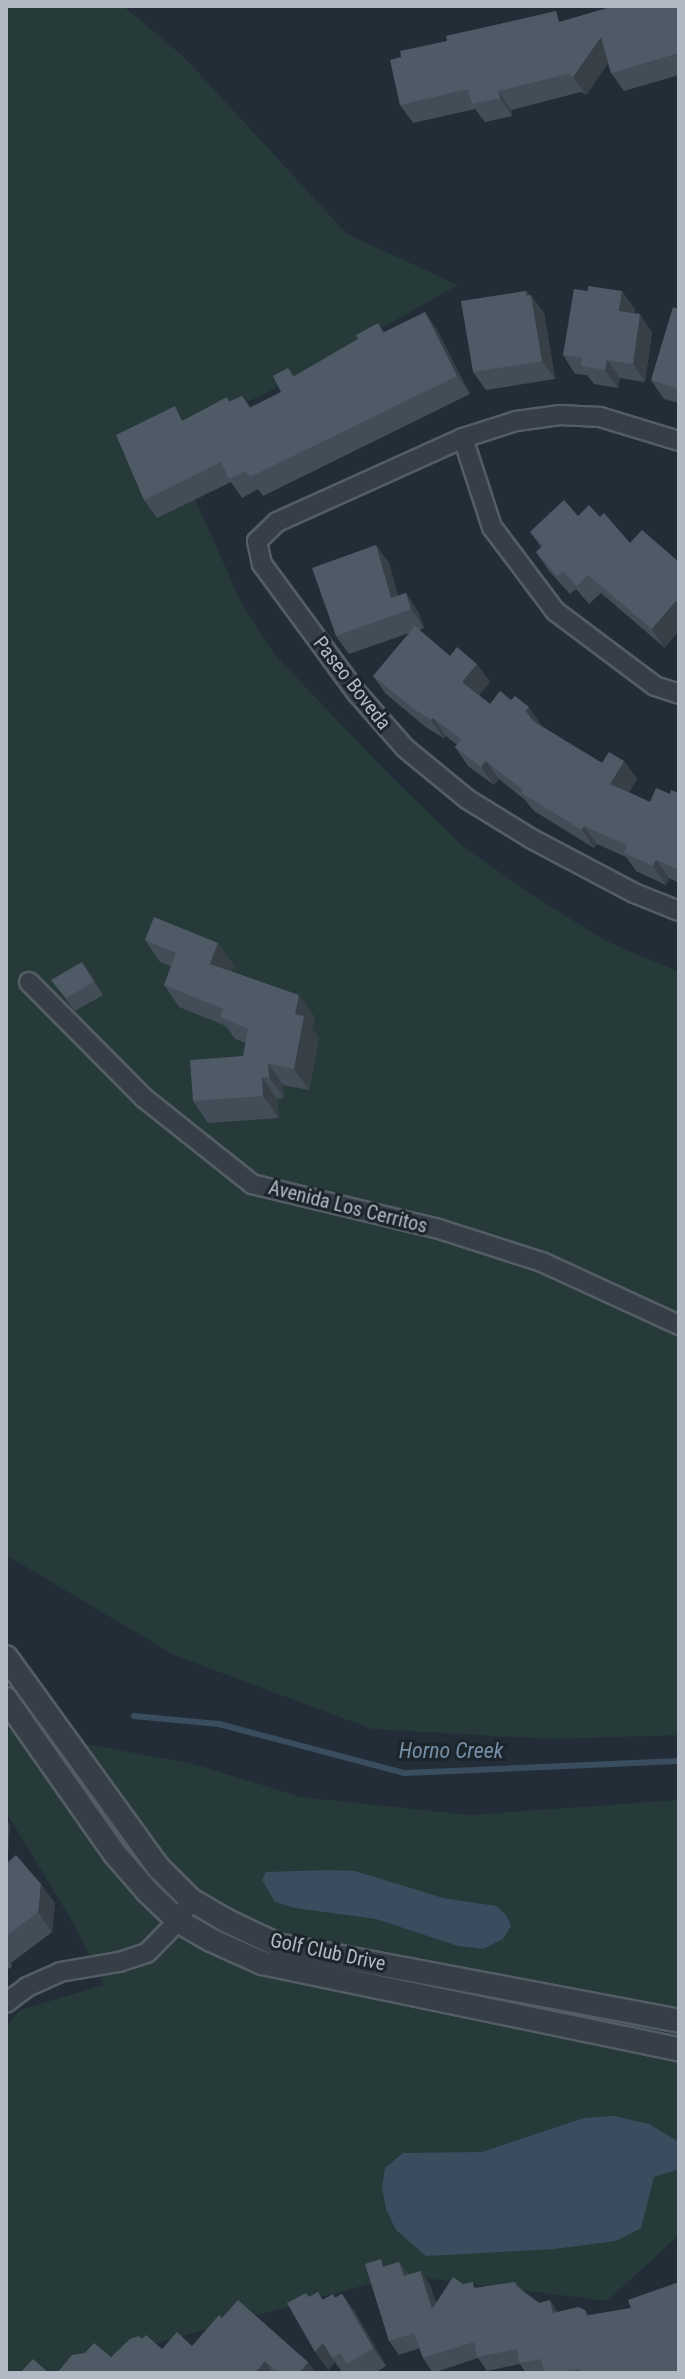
<!DOCTYPE html>
<html>
<head>
<meta charset="utf-8">
<style>
  body { margin:0 }
  #map { position:relative; width:685px; height:2379px; overflow:hidden; background:#232d37; font-family:"Roboto Condensed",sans-serif }
  div>[style] { position:absolute }
  .green>* { inset:0; background:#263a39 }
  .water>* { inset:0; background:#394d5f }
  .stream>* { height:6px; margin:-3px; padding:0 3px; transform-origin:3px; border-radius:3px; background:#394d5f }
  .roads { filter:drop-shadow(2px 0 #545d65) drop-shadow(-2px 0 #545d65) drop-shadow(0 2px #545d65) drop-shadow(0 -2px #545d65) }
  .minor>* { height:18px; margin:-9px; padding:0 9px; transform-origin:9px; border-radius:9px; background:#363f48 }
  .tertiary>* { height:22px; margin:-11px; padding:0 11px; transform-origin:11px; border-radius:11px; background:#363f48 }
  .wall>* { inset:0; background:#434d58 }
  .shaded-wall>* { inset:0; background:#373f47 }
  .building>* { inset:0; background:#4e5a66 }
  span { translate:-50% -50%; white-space:nowrap; text-align:center; line-height:1.15; -webkit-text-stroke:6px #1c242c; paint-order:stroke }
  .street-label { font-size:20px; color:#b1bac4 }
  .water-label { font-size:22px; color:#748ea5; font-style:italic }
  .frame { position:absolute; inset:0; border:8px solid #b1bac4; pointer-events:none }
</style>
</head>
<body>
<div id="map">
  <div class="green">
    <i style="clip-path:polygon(6px 6px,123px 6px,184px 57px,347px 234px,458px 285px,268px 392px,185px 431px,181px 468px,242px 604px,274px 654px,379px 764px,460px 844px,526px 891px,606px 941px,679px 972px,679px 1735px,552px 1739px,372px 1729px,174px 1655px,6px 1555px)"></i>
    <i style="clip-path:polygon(6px 1730px,190px 1763px,301px 1797px,470px 1815px,679px 1800px,679px 2235px,607px 2301px,401px 2275px,50px 2373px,6px 2373px,6px 2026px,20px 2010px,104px 1985px,72px 1921px,6px 1812px)"></i>
  </div>
  <div class="water">
    <i style="clip-path:polygon(329px 1870px,355px 1871px,443px 1898px,496px 1906px,506px 1915px,511px 1926px,503px 1939px,483px 1949px,458px 1946px,376px 1919px,295px 1908px,275px 1902px,262px 1880px,266px 1872px)"></i>
    <i style="clip-path:polygon(614px 2116px,649px 2124px,679px 2142px,679px 2169px,654px 2177px,641px 2228px,616px 2241px,554px 2249px,426px 2256px,396px 2230px,386px 2209px,382px 2187px,385px 2168px,403px 2153px,482px 2152px,584px 2118px)"></i>
  </div>
  <div class="stream">
    <i style="left:134px;top:1716px;width:85px;rotate:5.4deg"></i>
    <i style="left:219px;top:1724px;width:192px;rotate:14.8deg"></i>
    <i style="left:405px;top:1773px;width:274px;rotate:-2.5deg"></i>
  </div>
  <div class="roads">
    <div class="minor">
      <i style="left:463px;top:438px;width:94px;rotate:72deg"></i>
      <i style="left:492px;top:527px;width:105px;rotate:53.1deg"></i>
      <i style="left:555px;top:611px;width:125px;rotate:36.9deg"></i>
      <i style="left:655px;top:686px;width:25px;rotate:18deg"></i>
      <i style="left:679px;top:441px;width:83px;rotate:-163.1deg"></i>
      <i style="left:600px;top:417px;width:40px;rotate:-177.1deg"></i>
      <i style="left:560px;top:415px;width:44px;rotate:172.2deg"></i>
      <i style="left:516px;top:421px;width:56px;rotate:162.2deg"></i>
      <i style="left:463px;top:438px;width:204px;rotate:155.7deg"></i>
      <i style="left:277px;top:522px;width:28px;rotate:136deg"></i>
      <i style="left:257px;top:541px;width:24px;rotate:78deg"></i>
      <i style="left:262px;top:564px;width:159px;rotate:53.7deg"></i>
      <i style="left:356px;top:692px;width:74px;rotate:48.8deg"></i>
      <i style="left:405px;top:748px;width:80px;rotate:39.4deg"></i>
      <i style="left:467px;top:799px;width:76px;rotate:31.6deg"></i>
      <i style="left:532px;top:839px;width:115px;rotate:27.9deg"></i>
      <i style="left:634px;top:893px;width:48px;rotate:21.8deg"></i>
      <i style="left:29px;top:982px;width:163px;rotate:45.2deg"></i>
      <i style="left:144px;top:1098px;width:138px;rotate:38.5deg"></i>
      <i style="left:252px;top:1184px;width:192px;rotate:13.5deg"></i>
      <i style="left:439px;top:1229px;width:108px;rotate:17.8deg"></i>
      <i style="left:542px;top:1262px;width:151px;rotate:24.7deg"></i>
      <i style="left:6px;top:2003px;width:26px;rotate:-37deg"></i>
      <i style="left:27px;top:1987px;width:36px;rotate:-24deg"></i>
      <i style="left:60px;top:1972px;width:60px;rotate:-9.6deg"></i>
      <i style="left:119px;top:1962px;width:29px;rotate:-18deg"></i>
      <i style="left:147px;top:1953px;width:45px;rotate:-45.9deg"></i>
      <i style="left:178px;top:1921px;width:25px;rotate:-58deg"></i>
    </div>
    <div class="tertiary">
      <i style="left:6px;top:1657px;width:261px;rotate:54.1deg"></i>
      <i style="left:159px;top:1868px;width:45px;rotate:45deg"></i>
      <i style="left:191px;top:1900px;width:39px;rotate:30deg"></i>
      <i style="left:225px;top:1920px;width:59px;rotate:25.3deg"></i>
      <i style="left:278px;top:1945px;width:408px;rotate:10.7deg"></i>
      <i style="left:6px;top:1699px;width:189px;rotate:54.9deg"></i>
      <i style="left:115px;top:1854px;width:49px;rotate:49.1deg"></i>
      <i style="left:147px;top:1891px;width:43px;rotate:44.1deg"></i>
      <i style="left:178px;top:1921px;width:38px;rotate:30deg"></i>
      <i style="left:211px;top:1940px;width:56px;rotate:24.3deg"></i>
      <i style="left:262px;top:1963px;width:426px;rotate:11.7deg"></i>
    </div>
  </div>
  <div class="wall">
    <i style="clip-path:polygon(679px 6px,679px 75px,624px 91px,611px 73px,608px 63px,586px 95px,581px 92px,511px 110px,512px 116px,485px 122px,475px 109px,413px 123px,400px 105px,563px 21px)"></i>
    <i style="clip-path:polygon(526px 291px,544px 313px,555px 379px,486px 390px,473px 372px)"></i>
    <i style="clip-path:polygon(635px 309px,634px 313px,652px 332px,645px 382px,620px 378px,618px 388px,594px 384px,587px 375px,575px 374px,563px 355px)"></i>
    <i style="clip-path:polygon(679px 309px,679px 403px,664px 399px,651px 380px)"></i>
    <i style="clip-path:polygon(425px 312px,437px 330px,470px 394px,263px 496px,258px 489px,242px 498px,231px 482px,157px 518px,144px 500px,185px 420px,242px 396px,251px 408px,281px 392px,288px 368px,294px 376px,358px 339px,378px 323px,384px 332px)"></i>
    <i style="clip-path:polygon(564px 500px,665px 648px,601px 593px,589px 604px,576px 589px,570px 594px,549px 571px,536px 552px,541px 547px,530px 532px)"></i>
    <i style="clip-path:polygon(376px 545px,389px 563px,398px 596px,406px 593px,418px 612px,424px 628px,419px 630px,450px 656px,477px 664px,490px 682px,479px 695px,490px 704px,541px 726px,602px 763px,624px 761px,637px 779px,629px 792px,650px 802px,670px 794px,679px 793px,679px 883px,669px 878px,666px 885px,636px 871px,626px 857px,597px 844px,594px 848px,534px 811px,525px 800px,499px 779px,494px 785px,468px 766px,455px 747px,457px 745px,446px 736px,444px 738px,427px 728px,386px 694px,373px 676px,409px 633px,349px 654px,336px 636px)"></i>
    <i style="clip-path:polygon(145px 940px,234px 965px,231px 971px,315px 1017px,312px 1028px,319px 1038px,309px 1090px,283px 1085px,284px 1098px,277px 1099px,279px 1118px,208px 1123px,193px 1101px,243px 1056px,246px 1043px,235px 1039px,226px 1026px,179px 1007px,164px 985px,171px 966px,160px 962px)"></i>
    <i style="clip-path:polygon(91px 974px,103px 995px,75px 1011px,51px 980px)"></i>
    <i style="clip-path:polygon(6px 1819px,10px 1825px,7px 1863px,55px 1903px,52px 1932px,11px 1963px,12px 1967px,6px 1970px)"></i>
    <i style="clip-path:polygon(399px 2262px,409px 2275px,420px 2271px,430px 2285px,436px 2303px,463px 2284px,477px 2288px,515px 2282px,522px 2290px,539px 2303px,558px 2312px,585px 2310px,588px 2315px,631px 2308px,679px 2282px,679px 2373px,526px 2373px,520px 2364px,487px 2371px,478px 2358px,433px 2373px,423px 2358px,420px 2348px,399px 2355px,389px 2341px,385px 2266px)"></i>
    <i style="clip-path:polygon(318px 2292px,323px 2300px,336px 2297px,342px 2294px,355px 2312px,386px 2366px,375px 2373px,353px 2373px,352px 2372px,350px 2373px,343px 2373px,335px 2362px,328px 2370px,309px 2297px)"></i>
    <i style="clip-path:polygon(222px 2318px,308px 2362px,316px 2373px,57px 2373px,111px 2357px,142px 2339px,162px 2349px,192px 2346px)"></i>
  </div>
  <div class="shaded-wall">
    <i style="clip-path:polygon(601px 37px,614px 55px,586px 95px,573px 77px)"></i>
    <i style="clip-path:polygon(498px 91px,511px 110px,512px 116px,500px 98px)"></i>
    <i style="clip-path:polygon(526px 291px,532px 300px,531px 295px,544px 313px,555px 379px,542px 361px)"></i>
    <i style="clip-path:polygon(622px 291px,635px 309px,632px 329px,619px 311px)"></i>
    <i style="clip-path:polygon(425px 312px,437px 330px,470px 394px,457px 376px)"></i>
    <i style="clip-path:polygon(640px 314px,652px 332px,645px 382px,633px 364px)"></i>
    <i style="clip-path:polygon(607px 360px,620px 378px,618px 388px,605px 370px)"></i>
    <i style="clip-path:polygon(376px 545px,389px 563px,403px 612px,391px 598px)"></i>
    <i style="clip-path:polygon(406px 593px,418px 612px,424px 628px,411px 609px)"></i>
    <i style="clip-path:polygon(676px 601px,679px 606px,679px 631px,665px 648px,652px 629px)"></i>
    <i style="clip-path:polygon(477px 664px,490px 682px,475px 700px,462px 682px)"></i>
    <i style="clip-path:polygon(529px 707px,542px 726px,538px 730px,526px 711px)"></i>
    <i style="clip-path:polygon(433px 718px,446px 736px,444px 738px,431px 720px)"></i>
    <i style="clip-path:polygon(486px 761px,499px 779px,494px 785px,481px 767px)"></i>
    <i style="clip-path:polygon(624px 761px,637px 779px,623px 802px,610px 784px)"></i>
    <i style="clip-path:polygon(584px 826px,597px 844px,594px 848px,582px 830px)"></i>
    <i style="clip-path:polygon(656px 860px,669px 878px,666px 885px,653px 866px)"></i>
    <i style="clip-path:polygon(218px 943px,234px 965px,225px 986px,210px 964px)"></i>
    <i style="clip-path:polygon(82px 962px,91px 974px,103px 995px,94px 982px)"></i>
    <i style="clip-path:polygon(299px 995px,315px 1017px,312px 1028px,319px 1038px,309px 1090px,294px 1069px,295px 1014px)"></i>
    <i style="clip-path:polygon(268px 1063px,283px 1085px,284px 1098px,269px 1077px)"></i>
    <i style="clip-path:polygon(262px 1077px,277px 1099px,279px 1118px,263px 1096px)"></i>
    <i style="clip-path:polygon(6px 1819px,10px 1825px,6px 1878px)"></i>
    <i style="clip-path:polygon(41px 1884px,55px 1903px,52px 1932px,38px 1912px)"></i>
    <i style="clip-path:polygon(399px 2262px,409px 2276px,404px 2276px)"></i>
    <i style="clip-path:polygon(420px 2271px,430px 2285px,442px 2323px,432px 2309px)"></i>
    <i style="clip-path:polygon(342px 2294px,355px 2312px,386px 2366px,373px 2348px)"></i>
    <i style="clip-path:polygon(550px 2300px,560px 2315px,553px 2313px)"></i>
    <i style="clip-path:polygon(323px 2343px,335px 2362px,328px 2370px,315px 2352px)"></i>
    <i style="clip-path:polygon(265px 2361px,273px 2373px,255px 2373px)"></i>
    <i style="clip-path:polygon(308px 2362px,316px 2373px,299px 2373px)"></i>
  </div>
  <div class="building">
    <i style="clip-path:polygon(614px 6px,635px 6px,635px 8px,644px 6px,679px 6px,679px 53px,611px 73px,601px 37px,573px 77px,568px 74px,498px 91px,500px 98px,472px 104px,468px 89px,400px 105px,390px 60px,401px 57px,400px 51px,447px 41px,446px 36px,556px 11px,559px 22px)"></i>
    <i style="clip-path:polygon(588px 286px,622px 291px,619px 311px,640px 314px,633px 364px,607px 360px,605px 370px,581px 366px,582px 358px,563px 355px,574px 289px,588px 291px)"></i>
    <i style="clip-path:polygon(526px 291px,526px 296px,531px 295px,542px 361px,473px 372px,461px 301px)"></i>
    <i style="clip-path:polygon(673px 307px,679px 309px,679px 389px,651px 380px)"></i>
    <i style="clip-path:polygon(425px 312px,457px 376px,250px 477px,246px 471px,229px 479px,221px 462px,144px 500px,116px 435px,175px 406px,182px 421px,227px 397px,229px 402px,242px 396px,249px 408px,281px 392px,273px 376px,288px 368px,293px 377px,358px 339px,356px 335px,378px 323px,383px 333px)"></i>
    <i style="clip-path:polygon(564px 500px,578px 516px,589px 505px,600px 517px,604px 513px,630px 543px,642px 530px,679px 562px,679px 605px,676px 601px,652px 629px,588px 575px,577px 586px,563px 571px,557px 576px,536px 552px,543px 546px,530px 532px)"></i>
    <i style="clip-path:polygon(376px 545px,391px 598px,406px 593px,411px 609px,336px 636px,312px 568px)"></i>
    <i style="clip-path:polygon(415px 626px,450px 656px,457px 647px,477px 664px,462px 682px,490px 704px,500px 691px,511px 700px,515px 696px,529px 707px,526px 711px,533px 721px,602px 763px,609px 752px,624px 761px,610px 784px,650px 802px,656px 788px,670px 794px,671px 790px,679px 793px,679px 870px,656px 860px,653px 866px,624px 853px,627px 845px,584px 826px,582px 830px,521px 793px,523px 790px,486px 761px,481px 767px,455px 747px,461px 739px,433px 718px,431px 720px,414px 709px,373px 676px)"></i>
    <i style="clip-path:polygon(154px 917px,218px 943px,210px 964px,299px 995px,295px 1014px,304px 1016px,294px 1069px,268px 1063px,269px 1077px,262px 1077px,263px 1096px,193px 1101px,190px 1060px,243px 1056px,248px 1029px,220px 1017px,223px 1009px,164px 985px,176px 953px,145px 940px)"></i>
    <i style="clip-path:polygon(82px 962px,94px 982px,66px 998px,51px 980px)"></i>
    <i style="clip-path:polygon(16px 1855px,41px 1884px,38px 1912px,6px 1936px,6px 1864px)"></i>
    <i style="clip-path:polygon(381px 2259px,383px 2267px,399px 2262px,404px 2276px,420px 2271px,432px 2309px,453px 2277px,463px 2284px,473px 2282px,474px 2288px,515px 2282px,516px 2286px,539px 2303px,550px 2300px,553px 2313px,578px 2307px,585px 2310px,586px 2316px,631px 2308px,628px 2300px,679px 2282px,679px 2372px,580px 2373px,579px 2369px,556px 2373px,544px 2373px,541px 2359px,519px 2363px,517px 2349px,477px 2357px,474px 2342px,423px 2358px,414px 2333px,389px 2341px,365px 2264px)"></i>
    <i style="clip-path:polygon(318px 2292px,322px 2300px,333px 2294px,335px 2298px,342px 2294px,373px 2348px,347px 2364px,340px 2353px,332px 2358px,323px 2343px,315px 2352px,287px 2303px,306px 2293px,309px 2297px)"></i>
    <i style="clip-path:polygon(238px 2300px,308px 2362px,299px 2373px,279px 2373px,265px 2361px,255px 2373px,57px 2373px,72px 2355px,85px 2353px,94px 2343px,111px 2357px,130px 2339px,139px 2336px,142px 2339px,146px 2335px,162px 2349px,177px 2332px,192px 2346px,219px 2315px,222px 2318px)"></i>
    <i style="clip-path:polygon(33px 2359px,49px 2373px,20px 2373px)"></i>
  </div>
  <div class="street-label">
    <span style="left:352px;top:683px;rotate:52deg">Paseo Boveda</span>
    <span style="left:348px;top:1207px;rotate:14deg">Avenida Los Cerritos</span>
    <span style="left:328px;top:1952px;rotate:12deg">Golf Club Drive</span>
  </div>
  <div class="water-label">
    <span style="left:451px;top:1751px">Horno Creek</span>
  </div>
  <div class="frame"></div>
</div>
</body>
</html>
